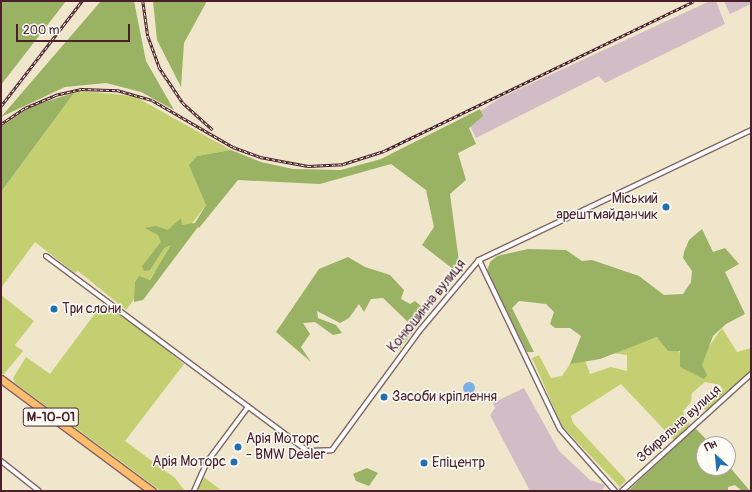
<!DOCTYPE html>
<html>
<head>
<meta charset="utf-8">
<style>
  body { margin:0 }
  #map { position:relative; width:752px; height:492px; overflow:hidden; background:#f0e6cb; font-family:Pangolin,sans-serif }
  div>[style] { position:absolute }
  .industrial>* { inset:0; background:#d2bdc6 }
  .green>* { inset:0; background:#c3cf71 }
  .forest>* { inset:0; background:#9ab263 }
  .water>* { inset:0; background:#7aafe8 }
  .round { border-radius:50% }
  .roads { filter:drop-shadow(1px 0 #846563) drop-shadow(-1px 0 #846563) drop-shadow(0 1px #846563) drop-shadow(0 -1px #846563) }
  .street>* { height:4px; margin:-2px; padding:0 2px; transform-origin:2px; border-radius:2px; background:#fff }
  .highway>* { height:7px; margin:-3.5px; padding:0 3.5px; transform-origin:3.5px; border-radius:3.5px; background:#fcbd6f }
  .rail>* { height:2.5px; margin-top:-1.25px; transform-origin:0; background:repeating-linear-gradient(90deg,#fdfcf7 0 3px,#4a1f2b 0 6px); box-sizing:border-box; border-block:1px solid #4a1f2b }
  .dots>* { width:11px; height:11px; translate:-50% -50%; box-sizing:border-box; border:2px solid #fdfcf7; border-radius:50% }
  span { translate:-50% -50%; white-space:nowrap; text-align:center; line-height:1.15; -webkit-text-stroke:3px #fdfcf7; paint-order:stroke }
  .shield-label span { padding:1px 3px; background:#fdfcf7; border:1px solid; border-radius:3px; -webkit-text-stroke-width:0 }
  .shield-label { font-size:13px; color:#4a1f2b; font-weight:700 }
  .poi-label { font-size:14px; color:#4a1f2b }
  .right { translate:-100% -50%; text-align:right }
  .left { translate:0 -50%; text-align:left }
  .street-label { font-size:14px; color:#4a1f2b }
  .frame { position:absolute; inset:0; border:2px solid #4a1f2b; pointer-events:none }
  .north { position:absolute; left:696px; top:436px; width:40px; height:40px; box-sizing:border-box; background:#fdfcf7; border:1px solid #b5a4a5; border-radius:50%; rotate:333deg; font-size:11px; font-weight:700; line-height:16px; text-align:center; color:#4a1f2b }
  .north::after { content:''; display:block; margin:auto; width:14px; height:18px; background:#1f6fb2; clip-path:polygon(50% 0,100% 100%,50% 72%,0 100%) }
  .scale { position:absolute; left:16px; top:24px; width:114px; height:18px; box-sizing:border-box; border:2px solid #4a1f2b; border-top:0; padding-left:5px; font-size:12px; line-height:14px; white-space:nowrap; color:#4a1f2b; -webkit-text-stroke:3px #fdfcf7; paint-order:stroke }
</style>
</head>
<body>
<div id="map">
  <div class="industrial">
    <i style="clip-path:polygon(710px 1px,716px 1px,725px 24px,605px 83px,599px 76px,476px 138px,467px 120px,500px 98px)"></i>
    <i style="clip-path:polygon(724px 1px,751px 1px,751px 4px,730px 14px)"></i>
    <i style="clip-path:polygon(524px 388px,559px 451px,590px 480px,605px 485px,602px 491px,530px 491px,490px 415px,495px 408px,493px 403px)"></i>
  </div>
  <div class="green">
    <i style="clip-path:polygon(83px 91px,134px 96px,231px 150px,197px 156px,206px 205px,126px 310px,78px 271px,75px 273px,35px 242px,1px 288px,1px 192px,74px 93px)"></i>
    <i style="clip-path:polygon(1px 295px,34px 321px,15px 345px,23px 351px,4px 374px,1px 374px)"></i>
    <i style="clip-path:polygon(105px 300px,184px 364px,125px 441px,175px 478px,185px 491px,161px 491px,15px 383px,13px 378px,26px 357px,50px 374px)"></i>
    <i style="clip-path:polygon(722px 328px,737px 352px,751px 348px,751px 370px,706px 411px,703px 407px,723px 390px,720px 385px,705px 382px,692px 393px,691px 402px,683px 411px,690px 425px,674px 440px,621px 384px,571px 416px,573px 423px,626px 480px,620px 487px,562px 426px,532px 358px,539px 355px,551px 378px,562px 376px,570px 364px,585px 360px,590px 374px,611px 367px,627px 371px,627px 355px,612px 353px,658px 337px,668px 351px,679px 351px,682px 358px,702px 365px,705px 352px)"></i>
    <i style="clip-path:polygon(204px 477px,205px 478px,222px 491px,201px 491px,198px 489px)"></i>
  </div>
  <div class="forest">
    <i style="clip-path:polygon(3px 1px,66px 1px,1px 85px,1px 4px)"></i>
    <i style="clip-path:polygon(101px 1px,134px 1px,146px 61px,174px 110px,141px 92px,106px 83px,65px 87px,1px 117px)"></i>
    <i style="clip-path:polygon(153px 1px,207px 1px,184px 43px,181px 87px,157px 40px)"></i>
    <i style="clip-path:polygon(74px 93px,1px 192px,1px 127px,31px 106px)"></i>
    <i style="clip-path:polygon(480px 109px,483px 116px,469px 128px,476px 144px,458px 153px,466px 180px,450px 194px,459px 262px,453px 269px,422px 245px,434px 227px,426px 190px,391px 164px,320px 184px,238px 180px,199px 228px,195px 223px,198px 227px,143px 300px,134px 302px,135px 282px,139px 276px,150px 280px,171px 245px,164px 248px,150px 270px,144px 271px,142px 266px,161px 242px,158px 235px,145px 228px,156px 226px,168px 230px,181px 218px,182px 225px,195px 223px,206px 205px,189px 165px,197px 156px,231px 150px,261px 162px,293px 169px,341px 170px,381px 159px)"></i>
    <i style="clip-path:polygon(702px 229px,713px 252px,725px 248px,739px 264px,725px 272px,745px 314px,726px 324px,713px 336px,702px 365px,707px 375px,704px 379px,680px 367px,680px 351px,668px 351px,657px 337px,600px 359px,570px 364px,581px 336px,570px 328px,555px 328px,550px 324px,554px 312px,546px 304px,519px 301px,512px 308px,534px 352px,527px 352px,487px 271px,490px 262px,497px 256px,528px 249px,566px 250px,582px 261px,592px 260px,639px 276px,664px 295px,683px 294px,691px 282px,692px 271px,683px 258px,684px 252px,689px 240px)"></i>
    <i style="clip-path:polygon(348px 257px,365px 267px,390px 275px,404px 290px,401px 299px,410px 304px,415px 301px,426px 310px,425px 316px,399px 350px,395px 348px,410px 324px,383px 298px,371px 299px,364px 312px,359px 304px,349px 318px,340px 323px,317px 311px,318px 318px,336px 325px,342px 333px,333px 335px,315px 322px,303px 323px,310px 334px,301px 347px,311px 362px,276px 332px,319px 269px)"></i>
    <i style="clip-path:polygon(695px 428px,711px 444px,704px 444px,704px 468px,728px 468px,728px 465px,750px 491px,742px 491px,735px 485px,728px 487px,728px 491px,628px 491px)"></i>
    <i style="clip-path:polygon(367px 468px,378px 473px,369px 486px,356px 481px,353px 474px)"></i>
  </div>
  <div class="water">
    <i class="round" style="left:463px;top:382px;width:12px;height:12px"></i>
  </div>
  <div class="roads">
    <div class="street">
      <i style="left:46px;top:256px;width:327px;rotate:36.7deg"></i>
      <i style="left:308px;top:451px;width:24px;rotate:-2deg"></i>
      <i style="left:332px;top:450px;width:150px;rotate:-53.7deg"></i>
      <i style="left:421px;top:329px;width:90px;rotate:-50deg"></i>
      <i style="left:479px;top:260px;width:301px;rotate:-25.5deg"></i>
      <i style="left:479px;top:260px;width:187px;rotate:64.4deg"></i>
      <i style="left:560px;top:429px;width:83px;rotate:48.4deg"></i>
      <i style="left:1px;top:461px;width:48px;rotate:38.3deg"></i>
      <i style="left:194px;top:491px;width:32px;rotate:-66deg"></i>
      <i style="left:207px;top:462px;width:69px;rotate:-53.3deg"></i>
      <i style="left:622px;top:491px;width:174px;rotate:-42.2deg"></i>
    </div>
    <div class="highway">
      <i style="left:1px;top:379px;width:188px;rotate:36.6deg"></i>
    </div>
  </div>
  <div class="rail">
    <i style="left:143px;top:1px;width:35px;rotate:82deg"></i>
    <i style="left:148px;top:36px;width:33px;rotate:70deg"></i>
    <i style="left:159px;top:67px;width:43px;rotate:56.3deg"></i>
    <i style="left:183px;top:103px;width:40px;rotate:42deg"></i>
    <i style="left:1px;top:106px;width:133px;rotate:-52.4deg"></i>
    <i style="left:1px;top:124px;width:29px;rotate:-34deg"></i>
    <i style="left:25px;top:108px;width:33px;rotate:-23deg"></i>
    <i style="left:55px;top:95px;width:28px;rotate:-13deg"></i>
    <i style="left:82px;top:89px;width:35px;rotate:2deg"></i>
    <i style="left:117px;top:90px;width:36px;rotate:16deg"></i>
    <i style="left:152px;top:100px;width:94px;rotate:30.1deg"></i>
    <i style="left:233px;top:147px;width:29px;rotate:20deg"></i>
    <i style="left:260px;top:157px;width:49px;rotate:10.6deg"></i>
    <i style="left:308px;top:166px;width:35px;rotate:-3deg"></i>
    <i style="left:343px;top:164px;width:43px;rotate:-17.6deg"></i>
    <i style="left:384px;top:151px;width:344px;rotate:-25.8deg"></i>
  </div>
  <div class="dots">
    <i style="left:666px;top:207px;background:#1f6fb2"></i>
    <i style="left:54px;top:309px;background:#1f6fb2"></i>
    <i style="left:384px;top:397px;background:#1f6fb2"></i>
    <i style="left:238px;top:447px;background:#1f6fb2"></i>
    <i style="left:234px;top:462px;background:#1f6fb2"></i>
    <i style="left:424px;top:463px;background:#1f6fb2"></i>
  </div>
  <div class="shield-label">
    <span style="left:51px;top:417px">М-10-01</span>
  </div>
  <div class="poi-label">
    <span class="right" style="left:658px;top:207px">Міський<br>арештмайданчик</span>
    <span class="left" style="left:62px;top:309px">Три слони</span>
    <span class="left" style="left:392px;top:397px">Засоби кріплення</span>
    <span class="left" style="left:246px;top:447px">Арія Моторс<br>- BMW Dealer</span>
    <span class="right" style="left:226px;top:462px">Арія Моторс</span>
    <span class="left" style="left:432px;top:463px">Епіцентр</span>
  </div>
  <div class="street-label">
    <span style="left:427px;top:306px;rotate:-51deg">Конюшинна вулиця</span>
    <span style="left:679px;top:424px;rotate:-42deg">Збиральна вулиця</span>
  </div>
  <div class="frame"></div>
  <div class="north">Пн</div>
  <div class="scale">200 m</div>
</div>
</body>
</html>
